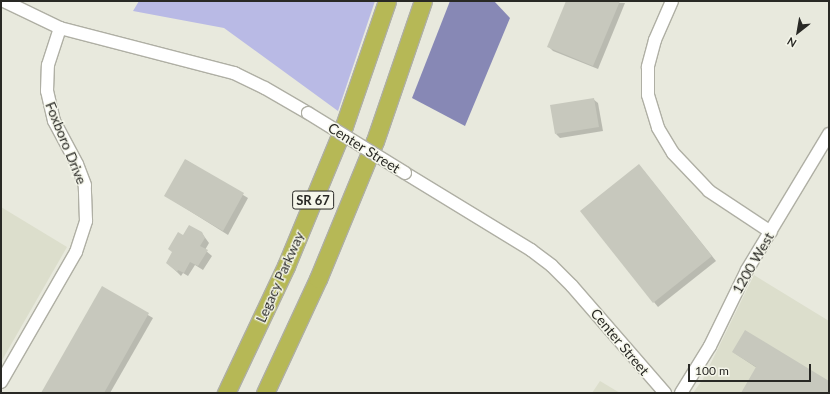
<!DOCTYPE html>
<html>
<head>
<meta charset="utf-8">
<style>
  body { margin:0 }
  #map { position:relative; width:830px; height:394px; overflow:hidden; background:#e8e9dd; font-family:Lato,sans-serif }
  div>[style] { position:absolute }
  .built>* { inset:0; background:#dcdecc }
  .green>* { inset:0; background:#b9bae5 }
  .water>* { inset:0; background:#8788b5 }
  .shadow>* { inset:0; background:#0003 }
  .building>* { inset:0; background:#c7c8bd }
  .roads { filter:drop-shadow(1px 0 #afafa4) drop-shadow(-1px 0 #afafa4) drop-shadow(0 1px #afafa4) drop-shadow(0 -1px #afafa4) }
  .minor>* { height:12px; margin:-6px; padding:0 6px; transform-origin:6px; border-radius:6px; background:#fff }
  .highway>* { height:17px; margin:-8.5px; padding:0 8.5px; transform-origin:8.5px; border-radius:8.5px; background:#b6b856 }
  .bridges { filter:drop-shadow(1px 0 #afafa4) drop-shadow(-1px 0 #afafa4) drop-shadow(0 1px #afafa4) drop-shadow(0 -1px #afafa4) }
  .minor-bridge>* { height:12px; margin:-6px; padding:0 6px; transform-origin:6px; border-radius:6px; background:#fff }
  span { translate:-50% -50%; white-space:nowrap; text-align:center; line-height:1.15; -webkit-text-stroke:3px #f5f6ea; paint-order:stroke }
  .shield-label span { padding:1px 3px; background:#f5f6ea; border:1px solid; border-radius:3px; -webkit-text-stroke-width:0 }
  .shield-label { font-size:13px; color:#292925; font-weight:700 }
  .street-label { font-size:14px; color:#292925 }
  .frame { position:absolute; inset:0; border:2px solid #292925; pointer-events:none }
  .north { position:absolute; left:778px; top:12px; width:40px; height:40px; -webkit-text-stroke:3px #f5f6ea; paint-order:stroke; rotate:211deg; font-size:11px; font-weight:700; line-height:16px; text-align:center; color:#292925 }
  .north::after { content:''; display:block; margin:auto; width:14px; height:18px; background:#292925; clip-path:polygon(50% 0,100% 100%,50% 72%,0 100%) }
  .scale { position:absolute; left:688px; top:364px; width:123px; height:18px; box-sizing:border-box; border:2px solid #292925; border-top:0; padding-left:5px; font-size:12px; line-height:14px; white-space:nowrap; color:#292925; -webkit-text-stroke:3px #f5f6ea; paint-order:stroke }
</style>
</head>
<body>
<div id="map">
  <div class="built">
    <i style="clip-path:polygon(1px 207px,67px 247px,1px 362px)"></i>
    <i style="clip-path:polygon(754px 275px,829px 321px,829px 393px,693px 393px,703px 379px)"></i>
    <i style="clip-path:polygon(600px 381px,620px 393px,592px 393px)"></i>
  </div>
  <div class="green">
    <i style="clip-path:polygon(139px 1px,375px 1px,338px 111px,224px 28px,133px 11px)"></i>
  </div>
  <div class="water">
    <i style="clip-path:polygon(450px 1px,494px 1px,510px 18px,465px 126px,412px 98px)"></i>
  </div>
  <div class="shadow">
    <i style="clip-path:polygon(567px 1px,625px 3px,598px 69px,553px 51px,549px 47px)"></i>
    <i style="clip-path:polygon(593px 99px,598px 103px,603px 131px,560px 138px,556px 134px)"></i>
    <i style="clip-path:polygon(186px 160px,248px 198px,228px 235px,166px 196px)"></i>
    <i style="clip-path:polygon(639px 165px,716px 261px,658px 307px,581px 211px)"></i>
    <i style="clip-path:polygon(201px 232px,209px 243px,205px 250px,212px 256px,203px 270px,195px 265px,188px 276px,183px 273px,181px 276px,168px 263px,183px 236px)"></i>
    <i style="clip-path:polygon(102px 288px,153px 318px,110px 393px,42px 393px)"></i>
    <i style="clip-path:polygon(733px 352px,829px 382px,829px 393px,742px 393px,757px 368px)"></i>
  </div>
  <div class="building">
    <i style="clip-path:polygon(566px 1px,620px 1px,593px 66px,547px 47px)"></i>
    <i style="clip-path:polygon(594px 98px,599px 127px,555px 134px,550px 105px)"></i>
    <i style="clip-path:polygon(185px 159px,244px 193px,223px 231px,164px 196px)"></i>
    <i style="clip-path:polygon(639px 164px,712px 256px,653px 303px,580px 211px)"></i>
    <i style="clip-path:polygon(189px 225px,202px 232px,205px 238px,200px 246px,208px 250px,198px 266px,190px 262px,184px 273px,178px 270px,177px 272px,166px 263px,172px 252px,168px 249px,178px 232px,183px 235px)"></i>
    <i style="clip-path:polygon(102px 286px,149px 313px,104px 393px,41px 393px)"></i>
    <i style="clip-path:polygon(745px 330px,829px 381px,829px 393px,741px 393px,756px 367px,732px 352px)"></i>
  </div>
  <div class="roads">
    <div class="minor">
      <i style="left:4px;top:1px;width:62px;rotate:25.7deg"></i>
      <i style="left:60px;top:28px;width:180px;rotate:14.5deg"></i>
      <i style="left:234px;top:73px;width:34px;rotate:26deg"></i>
      <i style="left:265px;top:88px;width:50px;rotate:30.2deg"></i>
      <i style="left:672px;top:1px;width:43px;rotate:113.6deg"></i>
      <i style="left:655px;top:40px;width:28px;rotate:105deg"></i>
      <i style="left:648px;top:67px;width:28px;rotate:90deg"></i>
      <i style="left:648px;top:95px;width:34px;rotate:73deg"></i>
      <i style="left:658px;top:128px;width:29px;rotate:59deg"></i>
      <i style="left:673px;top:153px;width:52px;rotate:46.5deg"></i>
      <i style="left:709px;top:191px;width:74px;rotate:33.5deg"></i>
      <i style="left:405px;top:173px;width:148px;rotate:31.4deg"></i>
      <i style="left:531px;top:250px;width:26px;rotate:37deg"></i>
      <i style="left:552px;top:266px;width:28px;rotate:45deg"></i>
      <i style="left:572px;top:286px;width:142px;rotate:49deg"></i>
      <i style="left:1px;top:382px;width:150px;rotate:-60deg"></i>
      <i style="left:76px;top:252px;width:33px;rotate:-72deg"></i>
      <i style="left:86px;top:221px;width:36px;rotate:-92deg"></i>
      <i style="left:85px;top:185px;width:22px;rotate:-111deg"></i>
      <i style="left:77px;top:164px;width:49px;rotate:-118.1deg"></i>
      <i style="left:54px;top:121px;width:31px;rotate:-103deg"></i>
      <i style="left:47px;top:91px;width:26px;rotate:-88deg"></i>
      <i style="left:48px;top:65px;width:39px;rotate:-72deg"></i>
      <i style="left:681px;top:393px;width:55px;rotate:-58.3deg"></i>
      <i style="left:710px;top:346px;width:85px;rotate:-64deg"></i>
      <i style="left:747px;top:270px;width:159px;rotate:-58.9deg"></i>
    </div>
    <div class="highway">
      <i style="left:226px;top:393px;width:140px;rotate:-64.7deg"></i>
      <i style="left:286px;top:266px;width:152px;rotate:-67.5deg"></i>
      <i style="left:344px;top:126px;width:132px;rotate:-71deg"></i>
      <i style="left:265px;top:393px;width:126px;rotate:-65.1deg"></i>
      <i style="left:318px;top:279px;width:149px;rotate:-67.6deg"></i>
      <i style="left:375px;top:141px;width:148px;rotate:-71.1deg"></i>
    </div>
  </div>
  <div class="bridges">
    <div class="minor-bridge">
      <i style="left:308px;top:113px;width:114px;rotate:31.7deg"></i>
    </div>
  </div>
  <div class="shield-label">
    <span style="left:313px;top:200px">SR 67</span>
  </div>
  <div class="street-label">
    <span style="left:66px;top:143px;rotate:68deg">Foxboro Drive</span>
    <span style="left:364px;top:148px;rotate:32deg">Center Street</span>
    <span style="left:753px;top:263px;rotate:-60deg">1200 West</span>
    <span style="left:280px;top:277px;rotate:-66deg">Legacy Parkway</span>
    <span style="left:620px;top:342px;rotate:50deg">Center Street</span>
  </div>
  <div class="frame"></div>
  <div class="north">N</div>
  <div class="scale">100 m</div>
</div>
</body>
</html>
